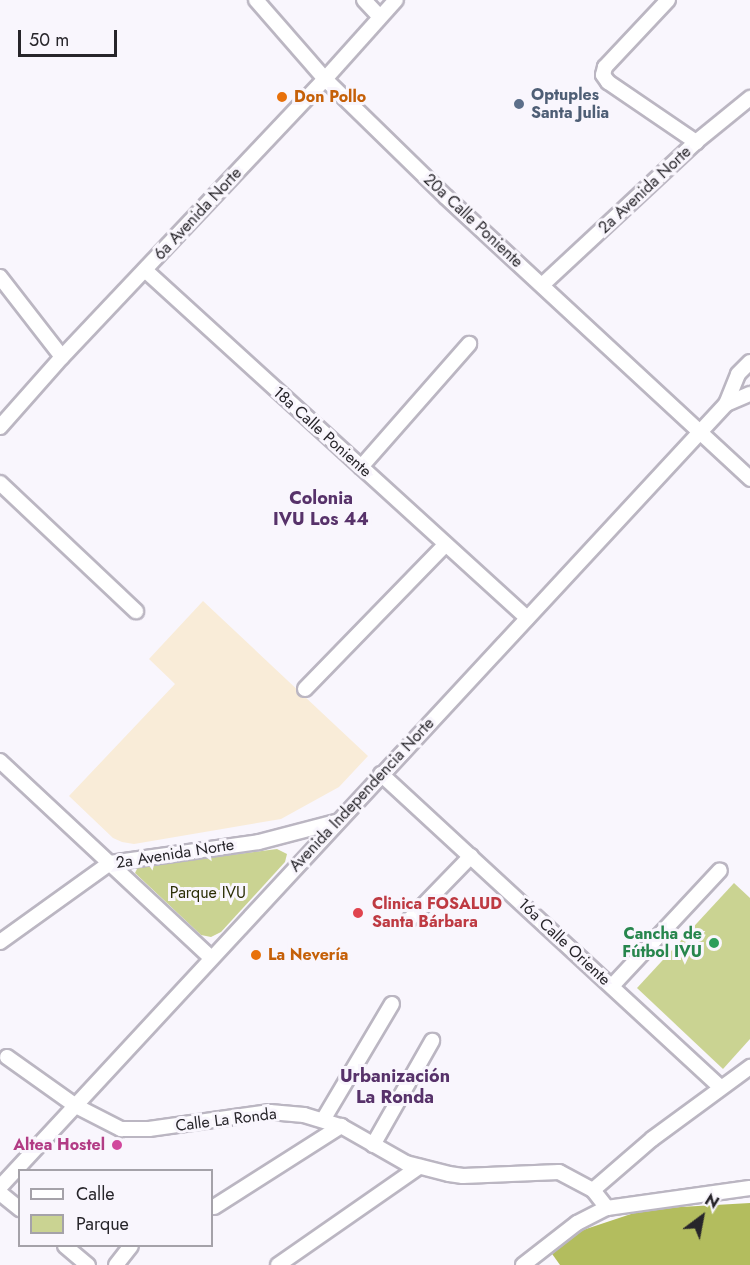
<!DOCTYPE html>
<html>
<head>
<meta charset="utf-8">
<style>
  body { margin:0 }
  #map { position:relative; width:750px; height:1265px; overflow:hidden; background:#f9f6fd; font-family:Jost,sans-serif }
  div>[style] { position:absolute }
  .education>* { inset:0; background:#f9ecd8 }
  .green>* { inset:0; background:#cad392 }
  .forest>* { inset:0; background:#b3bd5e }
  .roads { filter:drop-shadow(2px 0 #bbb6c2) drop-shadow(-2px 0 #bbb6c2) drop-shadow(0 2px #bbb6c2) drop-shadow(0 -2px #bbb6c2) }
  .minor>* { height:14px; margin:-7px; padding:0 7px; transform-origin:7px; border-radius:7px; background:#fff }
  .dots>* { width:16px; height:16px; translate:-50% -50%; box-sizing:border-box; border:3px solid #f9f6fd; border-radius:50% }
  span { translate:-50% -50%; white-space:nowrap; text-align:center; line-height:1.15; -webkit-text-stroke:6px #f9f6fd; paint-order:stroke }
  .service-label { font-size:16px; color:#4e5e75; font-weight:700 }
  .left { translate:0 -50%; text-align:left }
  .food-label { font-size:16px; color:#c56008; font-weight:700 }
  .street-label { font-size:16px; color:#27252a }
  .park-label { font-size:16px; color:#2b2e05 }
  .health-label { font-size:16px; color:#be3a42; font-weight:700 }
  .leisure-label { font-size:16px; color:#27864d; font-weight:700 }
  .right { translate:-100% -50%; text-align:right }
  .hotel-label { font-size:16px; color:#b23c85; font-weight:700 }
  .neighbourhood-label { font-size:18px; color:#57326a; font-weight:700 }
  .legend { position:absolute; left:18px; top:1169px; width:195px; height:78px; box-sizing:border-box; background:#f9f6fd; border:2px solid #a5a2a9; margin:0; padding:8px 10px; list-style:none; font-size:18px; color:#27252a }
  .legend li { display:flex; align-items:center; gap:12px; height:30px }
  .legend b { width:30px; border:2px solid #a5a2a9 }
  .north { position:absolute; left:672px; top:1187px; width:60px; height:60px; -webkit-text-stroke:4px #f9f6fd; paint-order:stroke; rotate:32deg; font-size:16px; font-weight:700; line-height:24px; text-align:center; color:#27252a }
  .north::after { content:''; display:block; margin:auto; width:21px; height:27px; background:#27252a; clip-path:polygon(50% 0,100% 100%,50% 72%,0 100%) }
  .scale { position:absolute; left:18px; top:30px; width:99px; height:27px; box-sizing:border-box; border:3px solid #27252a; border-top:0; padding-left:8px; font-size:18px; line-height:21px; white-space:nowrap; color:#27252a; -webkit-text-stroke:4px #f9f6fd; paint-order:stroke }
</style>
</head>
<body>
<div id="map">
  <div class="education">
    <i style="clip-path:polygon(203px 601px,368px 756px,339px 787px,281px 819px,134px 844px,122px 842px,113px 838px,69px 796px,175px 684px,149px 659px)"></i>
  </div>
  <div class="green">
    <i style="clip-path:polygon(277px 849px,287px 854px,285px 862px,221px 932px,211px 937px,201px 935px,135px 873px,138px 867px)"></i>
    <i style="clip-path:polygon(734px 883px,750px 898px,750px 1039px,723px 1069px,637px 988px)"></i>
  </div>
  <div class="forest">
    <i style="clip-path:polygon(750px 1203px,750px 1265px,560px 1265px,550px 1251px,577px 1232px,646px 1209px)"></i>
  </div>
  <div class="roads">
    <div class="minor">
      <i style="left:256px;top:0;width:105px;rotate:48.9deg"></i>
      <i style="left:325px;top:79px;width:169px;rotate:44.3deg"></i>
      <i style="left:446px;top:197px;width:415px;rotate:42.8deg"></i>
      <i style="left:364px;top:0;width:22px;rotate:47deg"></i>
      <i style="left:668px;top:0;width:92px;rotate:133.2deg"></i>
      <i style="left:605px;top:67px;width:8px;rotate:104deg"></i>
      <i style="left:603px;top:75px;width:9px;rotate:54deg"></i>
      <i style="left:608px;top:82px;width:107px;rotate:34.3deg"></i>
      <i style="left:145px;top:270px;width:517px;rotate:42.33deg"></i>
      <i style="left:0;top:277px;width:101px;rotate:52.2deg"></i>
      <i style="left:542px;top:285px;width:210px;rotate:-42.9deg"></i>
      <i style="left:696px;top:142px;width:70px;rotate:-39.2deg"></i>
      <i style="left:726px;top:404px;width:32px;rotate:-68deg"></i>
      <i style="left:738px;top:374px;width:17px;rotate:-45deg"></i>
      <i style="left:0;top:427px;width:94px;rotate:-48.5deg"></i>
      <i style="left:62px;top:357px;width:383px;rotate:-46.6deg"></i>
      <i style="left:325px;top:79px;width:106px;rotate:-48.1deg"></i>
      <i style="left:361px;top:467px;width:164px;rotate:-48.7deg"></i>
      <i style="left:0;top:483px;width:187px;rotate:43.3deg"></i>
      <i style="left:305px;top:689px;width:201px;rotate:-45.8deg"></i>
      <i style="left:0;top:761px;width:289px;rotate:43deg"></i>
      <i style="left:381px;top:774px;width:461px;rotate:42.7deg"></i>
      <i style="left:409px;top:920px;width:89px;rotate:-45.9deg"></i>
      <i style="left:0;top:942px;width:135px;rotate:-35.7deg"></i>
      <i style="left:110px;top:863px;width:150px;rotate:-8deg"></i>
      <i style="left:259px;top:842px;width:79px;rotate:-14.7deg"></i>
      <i style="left:612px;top:986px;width:158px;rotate:-47deg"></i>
      <i style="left:7px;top:1057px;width:85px;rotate:35.4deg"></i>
      <i style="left:76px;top:1106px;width:51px;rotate:27.1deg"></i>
      <i style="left:121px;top:1129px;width:28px"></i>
      <i style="left:149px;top:1129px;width:122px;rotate:-8deg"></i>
      <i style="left:270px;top:1112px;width:34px;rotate:5deg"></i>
      <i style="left:304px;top:1115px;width:39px;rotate:17deg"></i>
      <i style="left:341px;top:1126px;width:75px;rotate:29.6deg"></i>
      <i style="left:406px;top:1163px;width:44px;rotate:14.3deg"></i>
      <i style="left:449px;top:1174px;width:14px;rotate:8deg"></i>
      <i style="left:463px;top:1176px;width:96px;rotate:-2.4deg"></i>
      <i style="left:559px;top:1172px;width:38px;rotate:28deg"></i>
      <i style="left:593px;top:1190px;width:23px;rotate:52deg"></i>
      <i style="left:323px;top:1120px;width:135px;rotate:-59.3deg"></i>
      <i style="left:373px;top:1145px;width:120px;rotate:-60.4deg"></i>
      <i style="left:0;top:1187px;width:1068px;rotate:-47.16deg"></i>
      <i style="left:726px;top:404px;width:26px;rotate:-23deg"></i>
      <i style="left:593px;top:1190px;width:78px;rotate:-40.8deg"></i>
      <i style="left:652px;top:1139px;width:122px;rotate:-36.3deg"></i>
      <i style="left:0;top:1193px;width:26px;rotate:39deg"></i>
      <i style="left:214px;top:1207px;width:151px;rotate:-32.5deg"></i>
      <i style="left:65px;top:1246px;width:30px;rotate:40deg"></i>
      <i style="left:116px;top:1265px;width:24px;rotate:-52deg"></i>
      <i style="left:278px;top:1265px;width:172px;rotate:-34.8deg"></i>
      <i style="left:523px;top:1265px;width:68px;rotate:-37.9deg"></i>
      <i style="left:577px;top:1223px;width:34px;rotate:-27deg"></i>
      <i style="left:607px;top:1208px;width:144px;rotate:-8deg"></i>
    </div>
  </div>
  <div class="dots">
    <i style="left:282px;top:97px;background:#e8710a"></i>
    <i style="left:519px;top:104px;background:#5c6f8a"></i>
    <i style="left:358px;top:913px;background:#e0444e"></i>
    <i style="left:714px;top:943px;background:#2e9e5b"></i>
    <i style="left:256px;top:955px;background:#e8710a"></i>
    <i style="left:117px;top:1145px;background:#d1479c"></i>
  </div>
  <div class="service-label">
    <span class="left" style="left:531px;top:104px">Optuples<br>Santa Julia</span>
  </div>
  <div class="food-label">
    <span class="left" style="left:294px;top:97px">Don Pollo</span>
    <span class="left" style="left:268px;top:955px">La Nevería</span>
  </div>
  <div class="street-label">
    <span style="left:645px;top:190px;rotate:-43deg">2a Avenida Norte</span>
    <span style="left:198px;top:214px;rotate:-47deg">6a Avenida Norte</span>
    <span style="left:473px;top:221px;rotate:43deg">20a Calle Poniente</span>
    <span style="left:322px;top:432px;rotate:42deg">18a Calle Poniente</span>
    <span style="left:362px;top:795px;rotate:-47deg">Avenida Independencia Norte</span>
    <span style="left:175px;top:854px;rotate:-9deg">2a Avenida Norte</span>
    <span style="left:564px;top:942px;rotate:43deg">16a Calle Oriente</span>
    <span style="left:226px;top:1120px;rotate:-7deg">Calle La Ronda</span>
  </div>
  <div class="park-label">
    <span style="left:208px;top:893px">Parque IVU</span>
  </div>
  <div class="health-label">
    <span class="left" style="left:372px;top:913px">Clinica FOSALUD<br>Santa Bárbara</span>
  </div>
  <div class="leisure-label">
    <span class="right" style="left:702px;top:943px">Cancha de<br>Fútbol IVU</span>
  </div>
  <div class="hotel-label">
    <span class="right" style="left:105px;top:1145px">Altea Hostel</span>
  </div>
  <div class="neighbourhood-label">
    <span style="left:321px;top:509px">Colonia<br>IVU Los 44</span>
    <span style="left:395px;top:1087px">Urbanización<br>La Ronda</span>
  </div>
  <ul class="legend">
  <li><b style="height:8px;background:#fff"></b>Calle</li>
  <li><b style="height:16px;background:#cad392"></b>Parque</li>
  </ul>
  <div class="north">N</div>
  <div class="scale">50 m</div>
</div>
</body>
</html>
